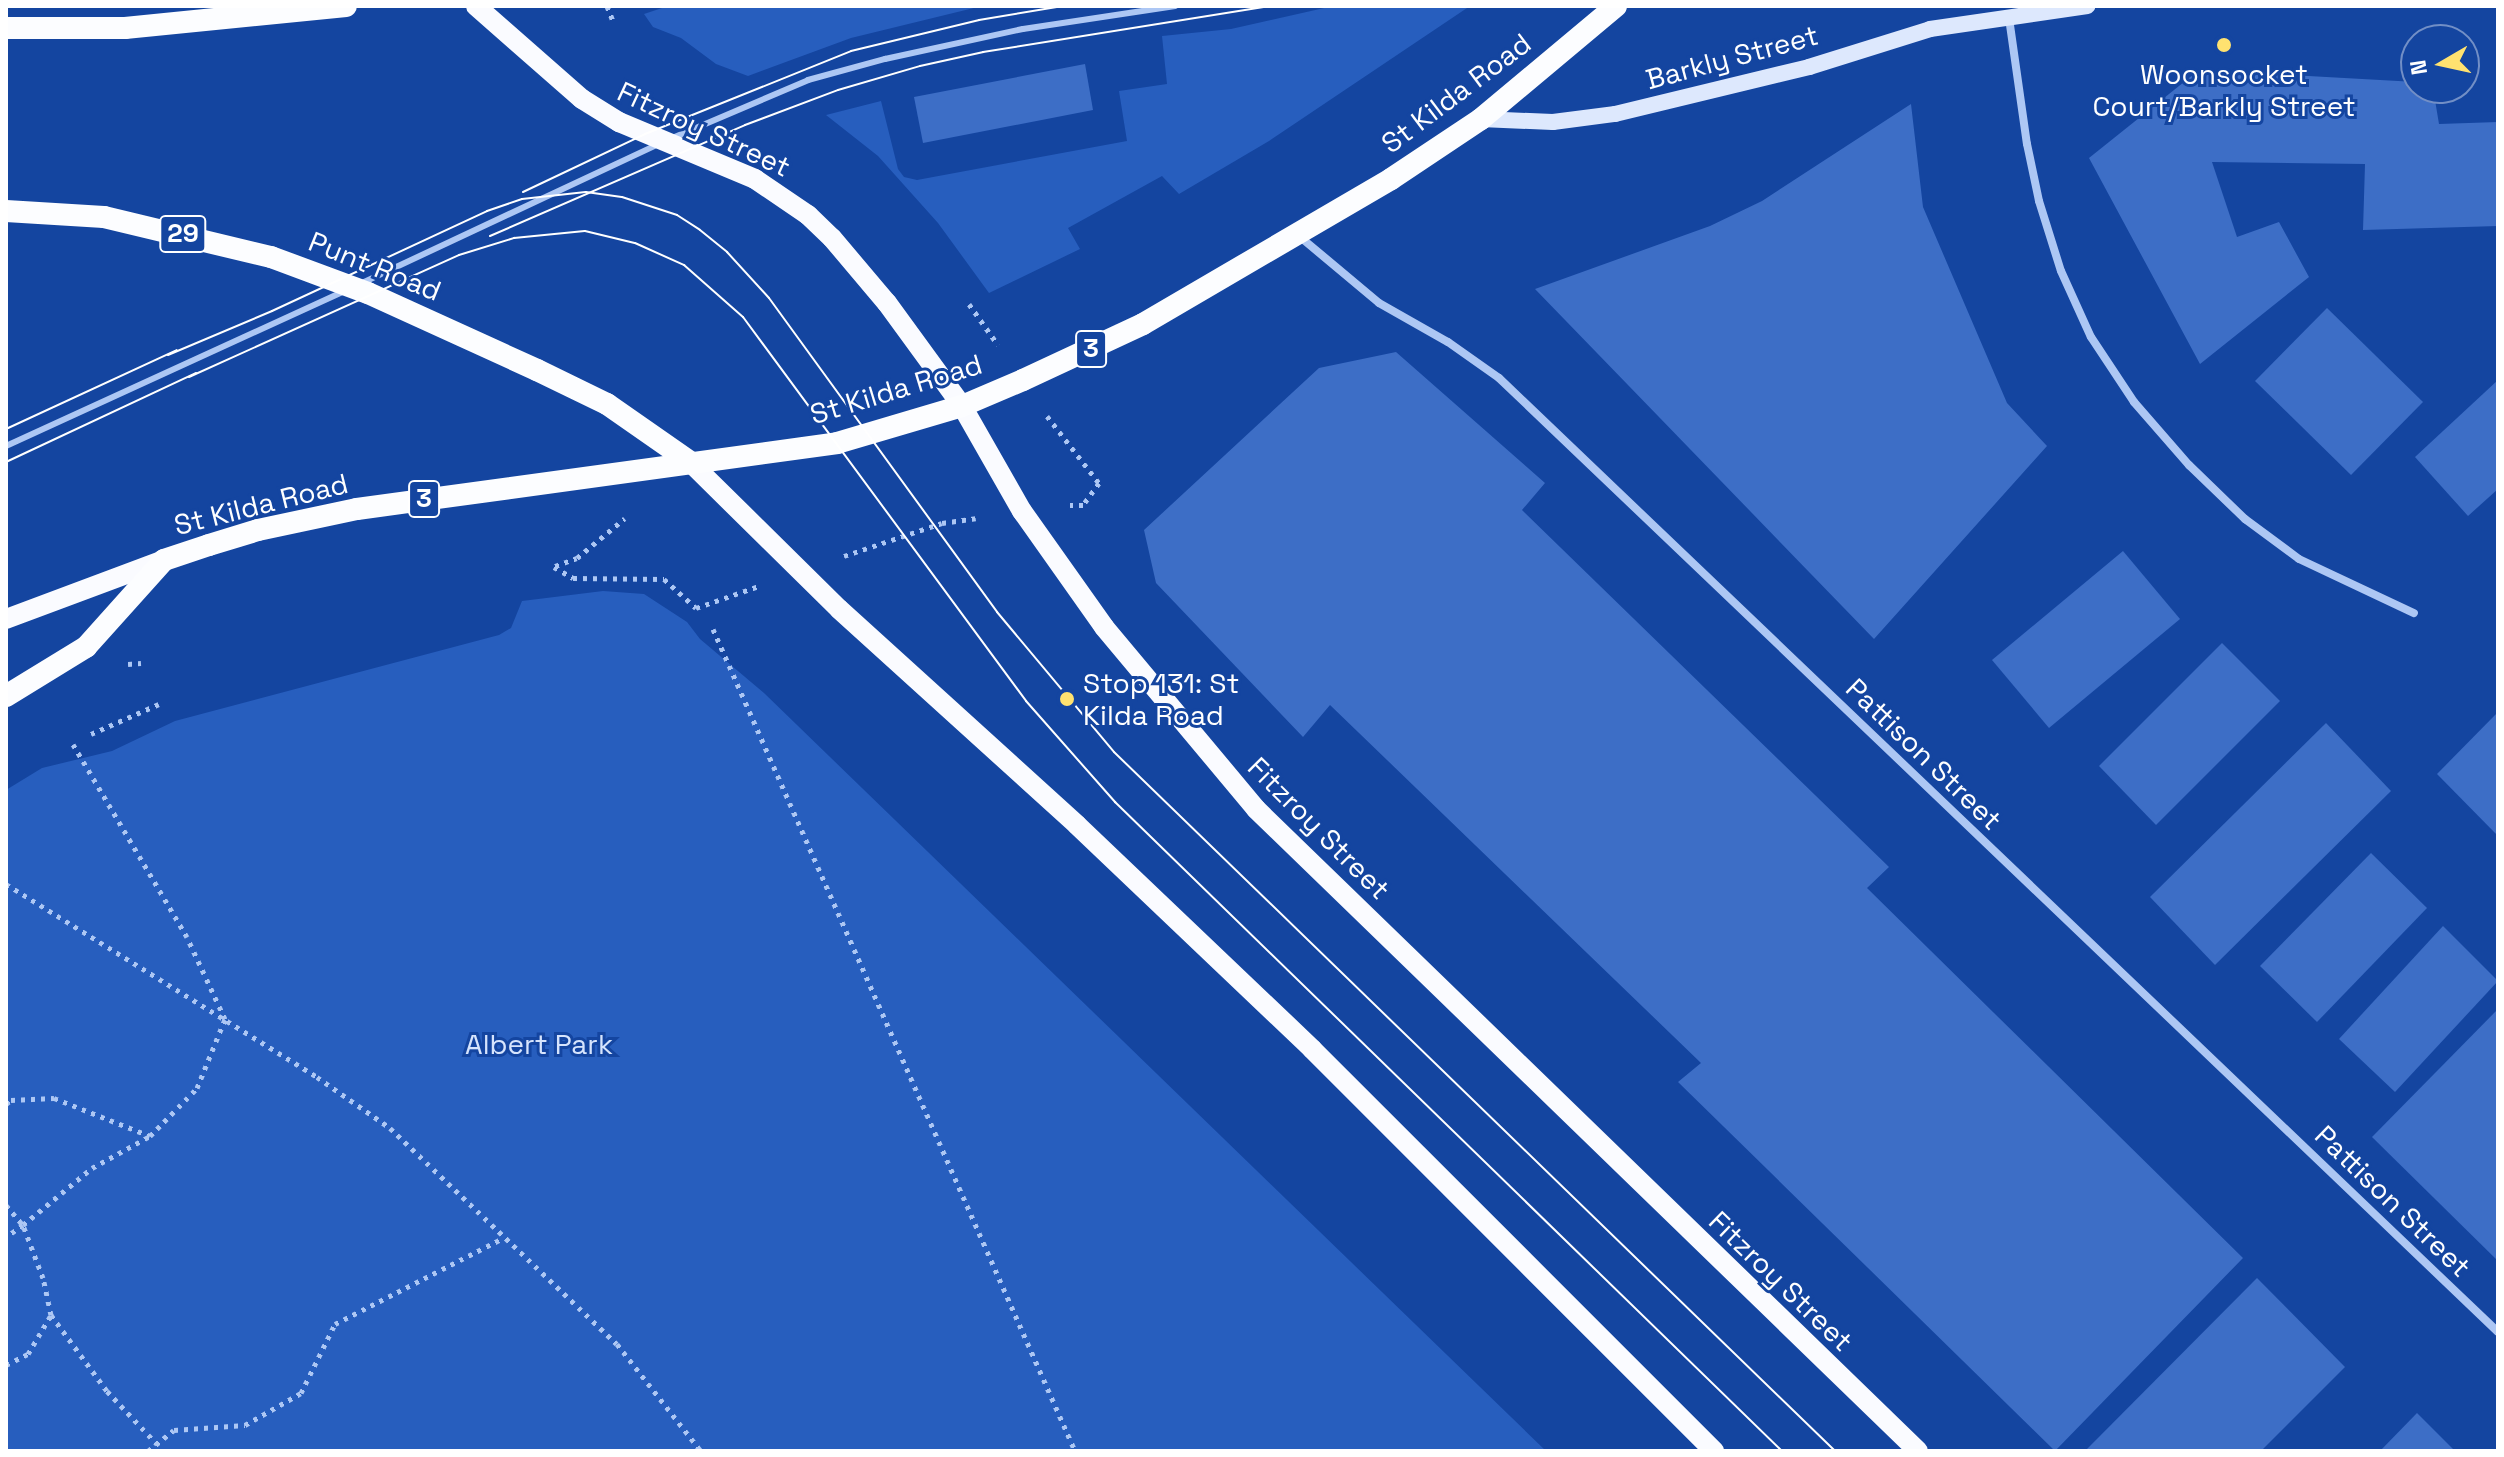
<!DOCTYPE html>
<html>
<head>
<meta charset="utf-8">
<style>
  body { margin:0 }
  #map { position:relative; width:2504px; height:1457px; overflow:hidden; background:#1445a0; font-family:"Space Grotesk",sans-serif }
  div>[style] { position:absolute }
  .green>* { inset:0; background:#275ebe }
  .building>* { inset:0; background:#3d6ec6 }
  .path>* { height:5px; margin-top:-2.5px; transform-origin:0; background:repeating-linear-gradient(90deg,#adc7f4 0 4px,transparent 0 10px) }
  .service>* { height:6px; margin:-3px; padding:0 3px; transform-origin:3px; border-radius:3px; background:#adc7f4 }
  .minor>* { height:8px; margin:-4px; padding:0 4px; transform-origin:4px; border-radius:4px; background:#adc7f4 }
  .secondary>* { height:16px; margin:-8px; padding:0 8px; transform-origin:8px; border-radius:8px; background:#dde8fd }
  .primary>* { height:20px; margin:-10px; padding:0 10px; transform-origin:10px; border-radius:10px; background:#fafbff }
  .trunk>* { height:22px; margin:-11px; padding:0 11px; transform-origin:11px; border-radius:11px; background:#fcfdff }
  .tram>* { height:2px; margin:-1px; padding:0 1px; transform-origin:1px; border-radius:1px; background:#fff }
  .dots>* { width:22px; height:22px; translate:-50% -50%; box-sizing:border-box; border:4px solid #1445a0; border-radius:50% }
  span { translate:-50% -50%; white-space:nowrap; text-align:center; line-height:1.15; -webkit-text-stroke:6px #1445a0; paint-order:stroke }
  .shield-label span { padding:2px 6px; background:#1445a0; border:2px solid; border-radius:6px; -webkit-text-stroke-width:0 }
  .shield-label { font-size:26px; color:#fff; font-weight:700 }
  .street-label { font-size:28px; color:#fff }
  .poi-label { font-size:28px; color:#fff }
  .left { translate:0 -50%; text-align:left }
  .park-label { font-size:28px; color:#d6e4fd }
  .frame { position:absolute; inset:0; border:8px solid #fff; pointer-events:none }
  .north { position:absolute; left:2400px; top:24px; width:80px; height:80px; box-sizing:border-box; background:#1445a0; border:2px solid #728fc6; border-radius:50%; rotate:261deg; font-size:22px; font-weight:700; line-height:32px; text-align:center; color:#fff }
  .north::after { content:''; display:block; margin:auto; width:28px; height:36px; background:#ffe270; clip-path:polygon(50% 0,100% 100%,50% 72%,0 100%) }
</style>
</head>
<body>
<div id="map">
  <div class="green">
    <i style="clip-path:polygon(668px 6px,982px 6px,851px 38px,748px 76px,716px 64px,681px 38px,653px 27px,644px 14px)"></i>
    <i style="clip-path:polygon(1333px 6px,1470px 6px,1269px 141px,1179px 194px,1162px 176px,1068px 228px,1080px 249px,989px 293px,938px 223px,878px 156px,826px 115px,881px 101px,898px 169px,904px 177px,917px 180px,1127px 141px,1119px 91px,1167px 84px,1162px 36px,1231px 29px)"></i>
    <i style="clip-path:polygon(603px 591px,644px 594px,687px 622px,700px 639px,764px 693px,1546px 1451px,6px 1451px,6px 790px,42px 768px,112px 751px,175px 721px,499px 635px,511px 628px,522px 601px)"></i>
  </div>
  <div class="building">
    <i style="clip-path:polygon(1085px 64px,1093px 110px,923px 143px,914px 97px)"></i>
    <i style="clip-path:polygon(2199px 70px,2416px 82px,2416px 88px,2433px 88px,2439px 124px,2498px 122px,2498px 226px,2363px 230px,2365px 164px,2212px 162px,2237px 237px,2279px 222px,2309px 277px,2200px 364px,2089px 158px)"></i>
    <i style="clip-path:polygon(1911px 104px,1923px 207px,2007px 403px,2047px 446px,1874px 639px,1535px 289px,1710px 226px,1762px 201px)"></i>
    <i style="clip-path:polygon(2327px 308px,2423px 402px,2351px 475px,2255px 381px)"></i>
    <i style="clip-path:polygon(1396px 352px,1545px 483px,1522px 510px,1889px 867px,1867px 888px,2243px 1258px,2055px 1451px,1678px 1082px,1701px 1063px,1330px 705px,1303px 737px,1156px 583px,1144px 530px,1319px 368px)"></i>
    <i style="clip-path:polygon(2498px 380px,2498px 489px,2468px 516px,2415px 457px)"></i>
    <i style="clip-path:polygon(2123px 551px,2180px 619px,2049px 728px,1992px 660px)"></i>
    <i style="clip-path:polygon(2222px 643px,2280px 701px,2156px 825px,2099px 766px)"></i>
    <i style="clip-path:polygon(2498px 712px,2498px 836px,2437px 774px)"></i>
    <i style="clip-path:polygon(2326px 723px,2391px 791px,2215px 965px,2150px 897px)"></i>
    <i style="clip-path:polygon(2371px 853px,2427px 908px,2317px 1022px,2260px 966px)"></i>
    <i style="clip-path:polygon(2443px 926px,2498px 981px,2395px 1092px,2339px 1039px)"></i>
    <i style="clip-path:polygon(2498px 1009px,2498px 1261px,2372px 1137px)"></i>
    <i style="clip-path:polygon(2257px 1278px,2345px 1367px,2261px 1451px,2085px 1451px)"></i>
    <i style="clip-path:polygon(2417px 1413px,2455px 1451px,2380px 1451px)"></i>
  </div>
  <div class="path">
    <i style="left:607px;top:6px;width:18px;rotate:68deg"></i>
    <i style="left:969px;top:304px;width:50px;rotate:54.7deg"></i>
    <i style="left:1047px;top:416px;width:85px;rotate:52.2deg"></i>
    <i style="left:1099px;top:483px;width:27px;rotate:126deg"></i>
    <i style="left:1083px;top:505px;width:13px;rotate:180deg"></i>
    <i style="left:844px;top:556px;width:103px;rotate:-18.6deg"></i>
    <i style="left:942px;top:523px;width:34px;rotate:-8deg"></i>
    <i style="left:555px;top:566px;width:23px;rotate:-20deg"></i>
    <i style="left:577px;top:558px;width:62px;rotate:-39.8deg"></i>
    <i style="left:554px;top:567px;width:22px;rotate:30deg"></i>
    <i style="left:573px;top:578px;width:91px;rotate:0.6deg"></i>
    <i style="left:664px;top:579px;width:43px;rotate:42.2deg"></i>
    <i style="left:696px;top:608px;width:67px;rotate:-19.2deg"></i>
    <i style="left:713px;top:629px;width:898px;rotate:66.23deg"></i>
    <i style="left:128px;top:664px;width:13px;rotate:-4deg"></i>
    <i style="left:91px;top:734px;width:74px;rotate:-23.8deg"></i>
    <i style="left:6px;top:884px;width:366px;rotate:31.8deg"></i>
    <i style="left:317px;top:1077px;width:89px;rotate:34.9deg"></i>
    <i style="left:390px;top:1128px;width:313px;rotate:43.6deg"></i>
    <i style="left:617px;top:1344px;width:136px;rotate:51.9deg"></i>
    <i style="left:6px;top:1104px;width:6px;rotate:-39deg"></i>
    <i style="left:11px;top:1100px;width:43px;rotate:-2.7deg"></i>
    <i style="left:54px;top:1098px;width:103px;rotate:21.6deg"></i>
    <i style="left:6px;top:1205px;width:26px;rotate:50deg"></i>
    <i style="left:23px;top:1225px;width:21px;rotate:145deg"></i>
    <i style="left:51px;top:1315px;width:94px;rotate:53.6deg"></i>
    <i style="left:107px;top:1391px;width:73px;rotate:46.7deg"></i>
    <i style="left:6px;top:1365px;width:25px;rotate:-27deg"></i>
    <i style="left:28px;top:1354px;width:45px;rotate:-59.5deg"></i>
    <i style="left:51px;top:1315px;width:38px;rotate:-102deg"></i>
    <i style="left:43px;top:1278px;width:57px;rotate:-110.7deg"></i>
    <i style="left:23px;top:1225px;width:89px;rotate:-39.6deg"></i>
    <i style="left:92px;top:1168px;width:66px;rotate:-28.9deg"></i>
    <i style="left:150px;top:1136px;width:67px;rotate:-45.6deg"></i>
    <i style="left:197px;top:1088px;width:74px;rotate:-67.9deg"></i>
    <i style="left:225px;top:1019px;width:90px;rotate:-114.9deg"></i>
    <i style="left:187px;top:937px;width:224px;rotate:-120.6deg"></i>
    <i style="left:148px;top:1451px;width:33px;rotate:-39deg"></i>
    <i style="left:174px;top:1430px;width:71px;rotate:-4deg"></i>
    <i style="left:245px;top:1425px;width:64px;rotate:-29.7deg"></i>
    <i style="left:301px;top:1393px;width:77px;rotate:-63.8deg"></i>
    <i style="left:335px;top:1324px;width:189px;rotate:-27.1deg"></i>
  </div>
  <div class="service">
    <i style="left:670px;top:139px;width:150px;rotate:-23.1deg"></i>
    <i style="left:808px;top:80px;width:80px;rotate:-15.3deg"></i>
    <i style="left:885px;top:59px;width:141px;rotate:-12.3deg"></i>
    <i style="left:1023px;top:29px;width:154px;rotate:-8.6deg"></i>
    <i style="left:362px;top:283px;width:325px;rotate:-25.1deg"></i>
    <i style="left:6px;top:446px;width:373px;rotate:-24.6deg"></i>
  </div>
  <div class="minor">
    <i style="left:2009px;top:18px;width:127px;rotate:81.9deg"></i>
    <i style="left:2027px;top:144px;width:58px;rotate:78.1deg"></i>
    <i style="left:2039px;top:201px;width:73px;rotate:72.6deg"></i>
    <i style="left:2061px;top:271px;width:72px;rotate:65.6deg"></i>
    <i style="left:2091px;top:337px;width:78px;rotate:56.5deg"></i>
    <i style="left:2134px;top:402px;width:84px;rotate:48.9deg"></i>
    <i style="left:2189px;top:465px;width:78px;rotate:44deg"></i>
    <i style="left:2245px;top:519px;width:67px;rotate:36.5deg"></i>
    <i style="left:2299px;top:559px;width:127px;rotate:25.2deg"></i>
    <i style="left:1299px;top:236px;width:104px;rotate:39.9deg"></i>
    <i style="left:1379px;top:303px;width:79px;rotate:29.5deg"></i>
    <i style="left:1448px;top:342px;width:62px;rotate:35.2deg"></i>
    <i style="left:1499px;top:378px;width:1381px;rotate:43.68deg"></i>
  </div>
  <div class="secondary">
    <i style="left:1481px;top:119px;width:72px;rotate:2.4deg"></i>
    <i style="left:1553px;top:122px;width:63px;rotate:-7.4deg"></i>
    <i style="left:1615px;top:114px;width:200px;rotate:-13.6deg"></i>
    <i style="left:1809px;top:67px;width:127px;rotate:-17.4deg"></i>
    <i style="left:1930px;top:29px;width:159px;rotate:-8.3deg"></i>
  </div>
  <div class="primary">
    <i style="left:476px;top:6px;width:141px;rotate:41.3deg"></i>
    <i style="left:582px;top:99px;width:44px;rotate:31.9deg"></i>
    <i style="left:619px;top:122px;width:147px;rotate:22.7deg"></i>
    <i style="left:755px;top:179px;width:64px;rotate:34.2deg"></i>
    <i style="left:808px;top:215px;width:33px;rotate:44deg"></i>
    <i style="left:832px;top:238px;width:85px;rotate:49.8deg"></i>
    <i style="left:887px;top:303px;width:127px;rotate:53.9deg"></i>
    <i style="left:962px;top:406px;width:121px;rotate:60.3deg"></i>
    <i style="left:1022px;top:511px;width:142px;rotate:54.7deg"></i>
    <i style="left:1104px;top:627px;width:237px;rotate:50.1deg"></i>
    <i style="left:1256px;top:809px;width:922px;rotate:44.12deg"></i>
    <i style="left:690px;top:462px;width:209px;rotate:44.6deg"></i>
    <i style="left:839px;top:609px;width:321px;rotate:42.2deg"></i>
    <i style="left:1077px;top:825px;width:325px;rotate:43.6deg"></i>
    <i style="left:1312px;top:1049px;width:569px;rotate:45deg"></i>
    <i style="left:6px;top:619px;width:169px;rotate:-20.5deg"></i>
  </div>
  <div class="trunk">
    <i style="left:6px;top:28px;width:119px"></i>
    <i style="left:125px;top:28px;width:222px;rotate:-5.7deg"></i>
    <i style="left:6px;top:211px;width:98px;rotate:3.5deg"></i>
    <i style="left:104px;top:217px;width:172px;rotate:13.5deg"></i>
    <i style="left:271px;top:257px;width:103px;rotate:20.4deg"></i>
    <i style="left:368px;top:293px;width:186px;rotate:24.5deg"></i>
    <i style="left:537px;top:370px;width:78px;rotate:25.9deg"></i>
    <i style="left:607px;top:404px;width:101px;rotate:34.9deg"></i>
    <i style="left:6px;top:696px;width:94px;rotate:-31.5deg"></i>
    <i style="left:86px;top:647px;width:117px;rotate:-48.1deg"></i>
    <i style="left:164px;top:560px;width:47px;rotate:-18.4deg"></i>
    <i style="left:209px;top:545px;width:51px;rotate:-17deg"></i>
    <i style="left:258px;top:530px;width:101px;rotate:-12deg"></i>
    <i style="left:357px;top:509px;width:485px;rotate:-7.8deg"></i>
    <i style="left:837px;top:443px;width:130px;rotate:-16.5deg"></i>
    <i style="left:962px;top:406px;width:66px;rotate:-23.1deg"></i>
    <i style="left:1023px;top:380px;width:132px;rotate:-25deg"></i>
    <i style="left:1143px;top:324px;width:287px;rotate:-30.3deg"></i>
    <i style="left:1391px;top:179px;width:108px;rotate:-33.7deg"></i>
    <i style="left:1481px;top:119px;width:176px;rotate:-39.9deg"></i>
  </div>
  <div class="tram">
    <i style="left:523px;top:192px;width:135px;rotate:-25.4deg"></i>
    <i style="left:645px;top:134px;width:222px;rotate:-21.9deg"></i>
    <i style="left:851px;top:51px;width:132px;rotate:-13.6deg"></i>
    <i style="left:979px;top:20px;width:85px;rotate:-9.5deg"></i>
    <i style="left:490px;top:236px;width:278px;rotate:-23.5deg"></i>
    <i style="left:745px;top:125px;width:99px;rotate:-20.6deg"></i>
    <i style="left:838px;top:90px;width:85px;rotate:-16.3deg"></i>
    <i style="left:920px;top:66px;width:65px;rotate:-12.5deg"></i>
    <i style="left:983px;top:52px;width:292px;rotate:-9.1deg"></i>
    <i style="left:168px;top:355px;width:113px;rotate:-22.9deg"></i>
    <i style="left:272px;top:311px;width:237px;rotate:-24.9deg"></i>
    <i style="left:487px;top:211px;width:37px;rotate:-19deg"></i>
    <i style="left:522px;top:199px;width:64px;rotate:-6.2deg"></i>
    <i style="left:586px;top:192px;width:36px;rotate:8deg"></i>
    <i style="left:622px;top:197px;width:58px;rotate:18.1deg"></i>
    <i style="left:677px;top:215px;width:27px;rotate:33deg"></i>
    <i style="left:700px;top:230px;width:35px;rotate:39deg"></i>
    <i style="left:727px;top:252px;width:62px;rotate:47.6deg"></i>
    <i style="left:769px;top:298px;width:388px;rotate:54deg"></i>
    <i style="left:997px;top:612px;width:182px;rotate:50.1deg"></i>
    <i style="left:1114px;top:752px;width:1004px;rotate:44.11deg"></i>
    <i style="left:189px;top:377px;width:296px;rotate:-24.3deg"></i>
    <i style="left:459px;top:255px;width:58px;rotate:-17.2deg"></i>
    <i style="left:514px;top:238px;width:71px;rotate:-5.6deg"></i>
    <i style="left:585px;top:231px;width:51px;rotate:13.5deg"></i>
    <i style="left:635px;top:243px;width:54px;rotate:24.2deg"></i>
    <i style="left:684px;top:265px;width:79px;rotate:41.4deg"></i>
    <i style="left:743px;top:317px;width:477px;rotate:53.6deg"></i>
    <i style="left:1026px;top:701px;width:135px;rotate:48.6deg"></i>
    <i style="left:1115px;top:802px;width:931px;rotate:44.22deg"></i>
    <i style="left:6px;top:429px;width:188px;rotate:-24.8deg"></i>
    <i style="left:6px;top:462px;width:210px;rotate:-25.1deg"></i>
  </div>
  <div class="dots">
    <i style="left:2224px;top:45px;background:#ffe270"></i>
    <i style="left:1067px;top:699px;background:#ffe270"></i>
  </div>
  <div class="shield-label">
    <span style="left:183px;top:234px">29</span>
    <span style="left:1091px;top:349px">3</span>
    <span style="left:424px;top:499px">3</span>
  </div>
  <div class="street-label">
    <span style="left:1732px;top:57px;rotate:-15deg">Barkly Street</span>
    <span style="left:1456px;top:93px;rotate:-37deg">St Kilda Road</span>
    <span style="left:704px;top:129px;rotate:25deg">Fitzroy Street</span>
    <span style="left:375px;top:266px;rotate:22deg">Punt Road</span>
    <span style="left:896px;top:389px;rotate:-17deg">St Kilda Road</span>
    <span style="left:261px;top:504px;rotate:-14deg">St Kilda Road</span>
    <span style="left:1924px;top:754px;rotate:44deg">Pattison Street</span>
    <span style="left:1319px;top:828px;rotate:45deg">Fitzroy Street</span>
    <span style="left:2393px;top:1201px;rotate:44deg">Pattison Street</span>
    <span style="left:1781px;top:1281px;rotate:44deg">Fitzroy Street</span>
  </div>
  <div class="poi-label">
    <span style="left:2224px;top:90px">Woonsocket<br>Court/Barkly Street</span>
    <span class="left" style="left:1083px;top:699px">Stop 131: St<br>Kilda Road</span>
  </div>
  <div class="park-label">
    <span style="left:539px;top:1044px">Albert Park</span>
  </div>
  <div class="frame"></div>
  <div class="north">N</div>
</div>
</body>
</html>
